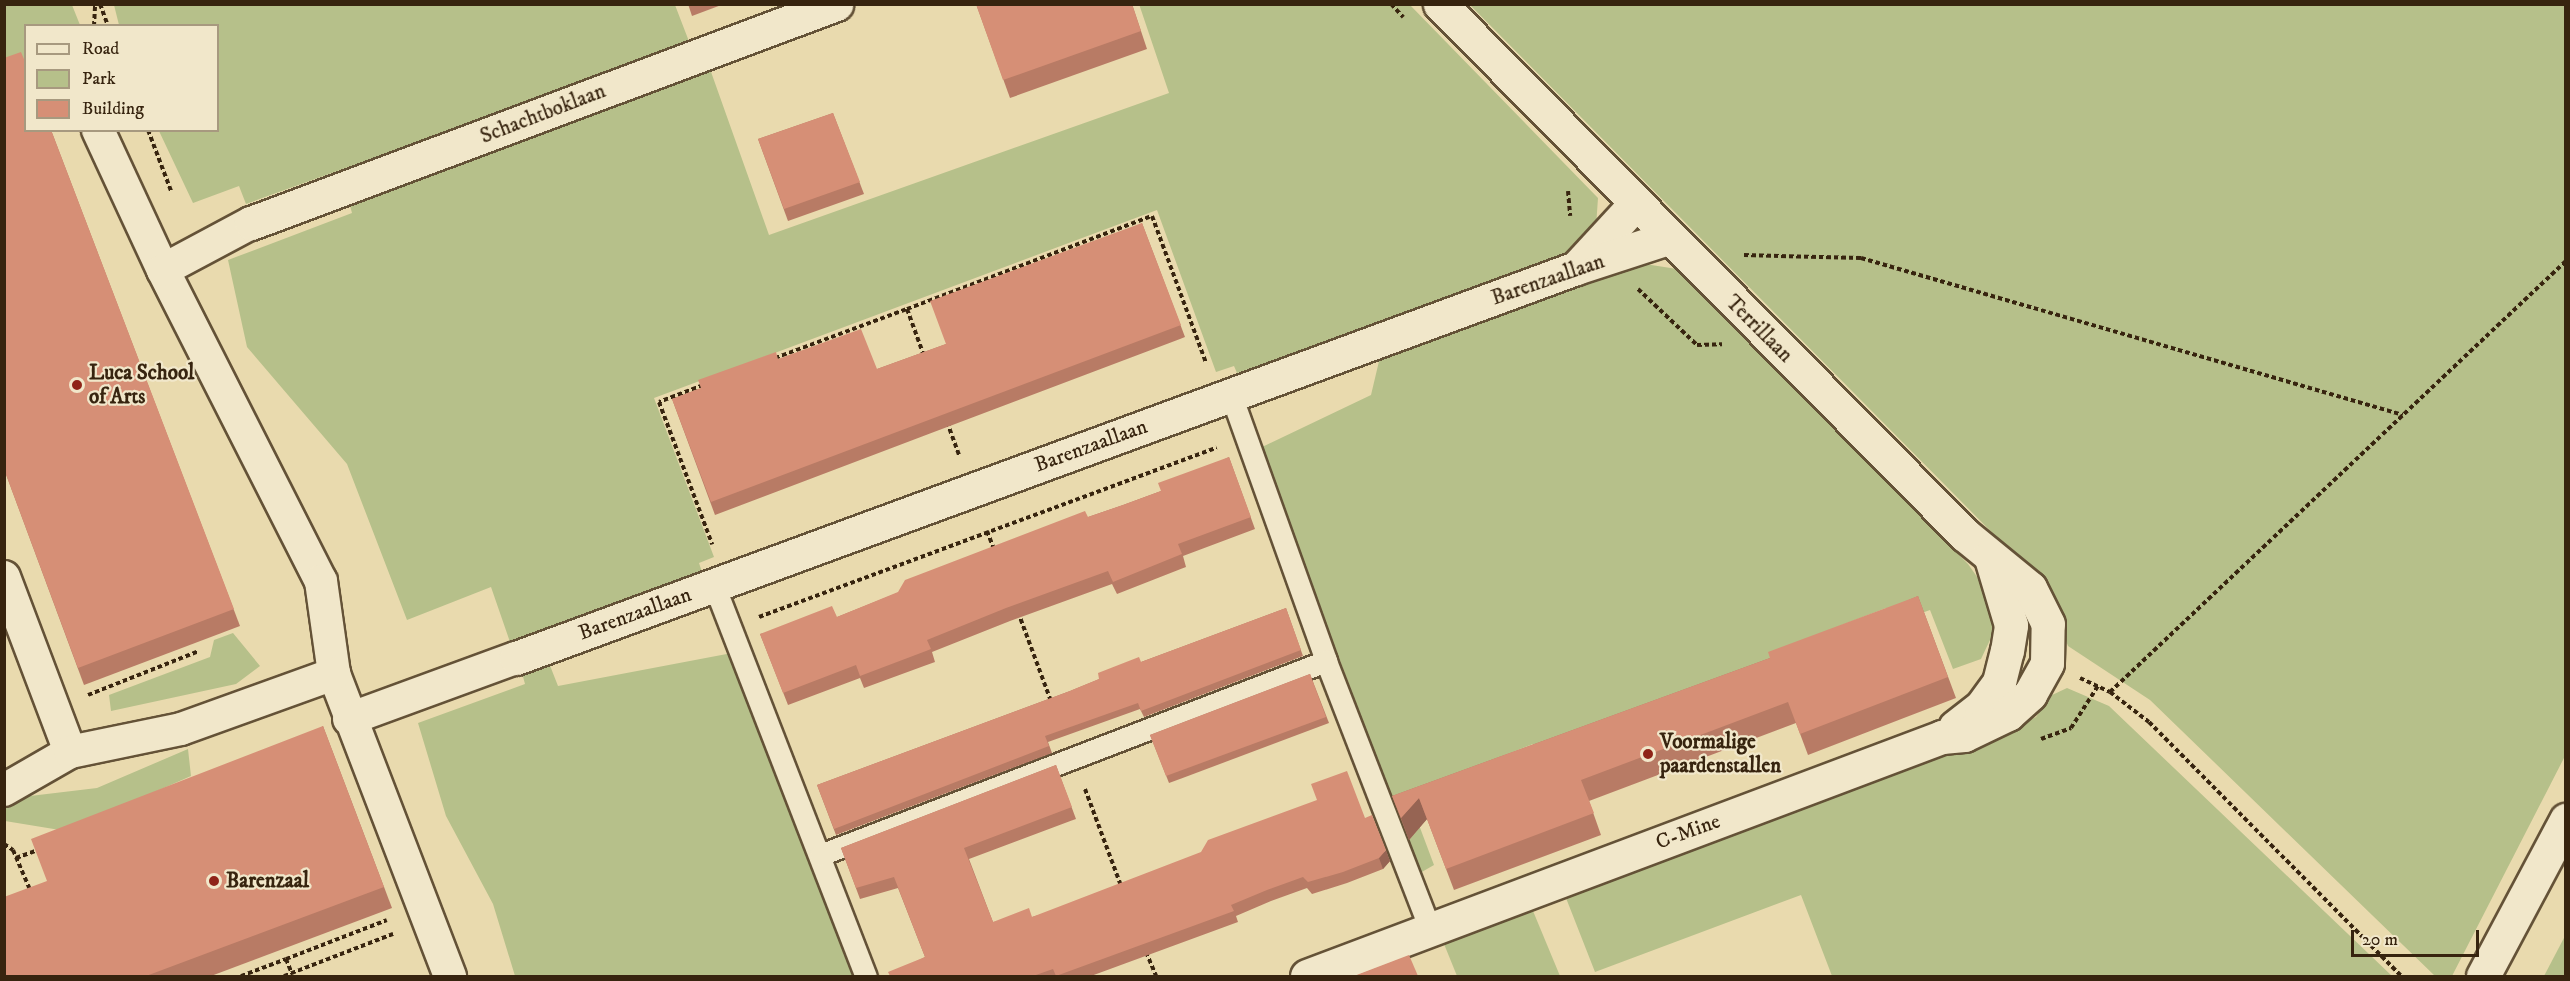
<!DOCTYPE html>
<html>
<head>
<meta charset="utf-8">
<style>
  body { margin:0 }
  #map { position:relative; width:2570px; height:981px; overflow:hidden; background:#e9daae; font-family:"IM FELL DW Pica",serif }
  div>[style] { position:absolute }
  .green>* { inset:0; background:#b6c08a }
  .path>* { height:4px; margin-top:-2px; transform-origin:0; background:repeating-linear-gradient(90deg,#37240f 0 4.5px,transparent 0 7.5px) }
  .roads { filter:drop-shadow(2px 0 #645237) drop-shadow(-2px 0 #645237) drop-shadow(0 2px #645237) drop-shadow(0 -2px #645237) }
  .service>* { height:21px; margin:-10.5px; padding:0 10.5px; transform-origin:10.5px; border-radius:10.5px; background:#f1e7ca }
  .pedestrian>* { height:32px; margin:-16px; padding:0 16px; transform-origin:16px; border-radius:16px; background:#f1e7ca }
  .minor>* { height:33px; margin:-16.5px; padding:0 16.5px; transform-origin:16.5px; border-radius:16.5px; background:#f1e7ca }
  .tertiary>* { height:33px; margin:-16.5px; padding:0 16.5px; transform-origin:16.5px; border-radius:16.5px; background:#f1e7ca }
  .wall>* { inset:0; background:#b87b65 }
  .shaded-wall>* { inset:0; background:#966453 }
  .building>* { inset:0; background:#d68f76 }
  .dots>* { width:16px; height:16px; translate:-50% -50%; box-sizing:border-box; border:3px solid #f1e7ca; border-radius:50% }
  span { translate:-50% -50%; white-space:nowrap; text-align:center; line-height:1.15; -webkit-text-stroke:4.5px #f1e7ca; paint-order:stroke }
  .street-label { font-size:21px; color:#37240f }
  .poi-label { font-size:21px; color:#37240f; font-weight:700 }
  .left { translate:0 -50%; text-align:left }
  .frame { position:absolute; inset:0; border:6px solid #37240f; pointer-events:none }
  .legend { position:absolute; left:24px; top:24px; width:195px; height:108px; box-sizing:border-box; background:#f1e7ca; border:2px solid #a7997f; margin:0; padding:8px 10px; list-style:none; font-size:18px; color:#37240f }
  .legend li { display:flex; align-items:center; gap:12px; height:30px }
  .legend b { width:30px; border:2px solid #a7997f }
  .scale { position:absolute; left:2351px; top:930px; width:128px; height:27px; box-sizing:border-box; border:3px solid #37240f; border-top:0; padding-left:8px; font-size:18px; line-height:21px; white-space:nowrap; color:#37240f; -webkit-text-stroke:4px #f1e7ca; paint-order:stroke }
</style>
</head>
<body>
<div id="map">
  <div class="green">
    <i style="clip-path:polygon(1139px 4px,1410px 5px,1598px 198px,1596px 227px,1576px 254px,1237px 373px,1234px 366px,1216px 372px,1157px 210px,654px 398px,714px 557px,699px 563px,702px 572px,511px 645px,491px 587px,407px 620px,347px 464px,247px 347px,228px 260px,352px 213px,349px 202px,710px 69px,769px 235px,1169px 93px)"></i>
    <i style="clip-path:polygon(5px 5px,72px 5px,80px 25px,26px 26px,25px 70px,5px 78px)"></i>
    <i style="clip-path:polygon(114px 5px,675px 5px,690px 44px,246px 204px,239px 186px,193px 203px,159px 131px,218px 130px,218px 26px,119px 25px)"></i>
    <i style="clip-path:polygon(1470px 5px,2565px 5px,2565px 756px,2452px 976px,2435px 976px,2150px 700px,2068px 646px,2044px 585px)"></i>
    <i style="clip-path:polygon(1632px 262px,1677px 269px,1968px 564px,1987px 591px,1998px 623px,1981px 659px,1953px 669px,1930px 610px,1894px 623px,1886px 608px,1798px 642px,1804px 658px,1541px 758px,1533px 744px,1446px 778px,1413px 809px,1434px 865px,1420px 873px,1260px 448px,1371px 395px,1380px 357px)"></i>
    <i style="clip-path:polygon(233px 633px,260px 666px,236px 684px,111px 711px,109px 695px,210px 657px,214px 640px)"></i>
    <i style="clip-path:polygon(732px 653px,856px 976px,515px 976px,493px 904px,446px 816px,418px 723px,525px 684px,522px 673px,549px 663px,558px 686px)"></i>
    <i style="clip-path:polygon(2067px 688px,2109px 706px,2392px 976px,1832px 976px,1801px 895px,1595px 972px,1566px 898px,2014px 727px,2036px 717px,2050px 696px)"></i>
    <i style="clip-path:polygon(188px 749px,191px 776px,66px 831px,5px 821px,5px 799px,97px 788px)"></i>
    <i style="clip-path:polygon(1533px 911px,1560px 976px,1457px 976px,1444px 944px)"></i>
    <i style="clip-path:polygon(2565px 936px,2565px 976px,2544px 976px)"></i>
  </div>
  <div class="path">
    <i style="left:100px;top:4px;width:23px;rotate:70deg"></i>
    <i style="left:1391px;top:4px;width:18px;rotate:47deg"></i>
    <i style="left:94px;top:26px;width:22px;rotate:-87deg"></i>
    <i style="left:148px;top:130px;width:65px;rotate:69.3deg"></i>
    <i style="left:1568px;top:191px;width:25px;rotate:85deg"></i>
    <i style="left:1744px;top:255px;width:117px;rotate:1.5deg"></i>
    <i style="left:1861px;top:258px;width:564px;rotate:16.15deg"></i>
    <i style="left:1638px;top:289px;width:81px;rotate:43.5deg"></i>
    <i style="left:1697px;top:345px;width:25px;rotate:-2deg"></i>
    <i style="left:907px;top:309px;width:262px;rotate:-20.8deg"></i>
    <i style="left:1152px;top:216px;width:157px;rotate:69.8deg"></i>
    <i style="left:775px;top:358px;width:141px;rotate:-20.4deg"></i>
    <i style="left:907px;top:309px;width:50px;rotate:70.1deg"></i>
    <i style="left:703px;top:385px;width:47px;rotate:158.9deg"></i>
    <i style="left:659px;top:402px;width:152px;rotate:69.5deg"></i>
    <i style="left:947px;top:422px;width:35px;rotate:70deg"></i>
    <i style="left:987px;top:531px;width:19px;rotate:69deg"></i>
    <i style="left:1018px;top:612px;width:95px;rotate:69.7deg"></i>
    <i style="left:759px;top:617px;width:488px;rotate:-20.3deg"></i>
    <i style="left:2080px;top:678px;width:33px;rotate:25deg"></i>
    <i style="left:2110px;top:692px;width:49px;rotate:37.6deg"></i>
    <i style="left:2149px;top:722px;width:358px;rotate:45.2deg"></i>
    <i style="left:2110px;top:692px;width:627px;rotate:-43.39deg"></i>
    <i style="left:88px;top:695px;width:119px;rotate:-21.6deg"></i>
    <i style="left:2041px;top:739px;width:32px;rotate:-20deg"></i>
    <i style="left:2071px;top:728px;width:50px;rotate:-57.3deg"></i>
    <i style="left:1085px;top:789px;width:103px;rotate:69.6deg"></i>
    <i style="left:4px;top:844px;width:11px;rotate:34deg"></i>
    <i style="left:13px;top:850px;width:46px;rotate:66.8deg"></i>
    <i style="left:16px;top:858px;width:23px;rotate:-20deg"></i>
    <i style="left:1146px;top:952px;width:26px;rotate:67deg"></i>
    <i style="left:286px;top:959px;width:108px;rotate:-21.1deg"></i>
    <i style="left:241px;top:976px;width:48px;rotate:-20.7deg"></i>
    <i style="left:286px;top:959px;width:16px;rotate:68deg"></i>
    <i style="left:284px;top:976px;width:117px;rotate:-21.1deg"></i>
  </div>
  <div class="roads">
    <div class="service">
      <i style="left:1231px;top:395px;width:282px;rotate:70.3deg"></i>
      <i style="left:1326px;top:661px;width:287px;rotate:68.8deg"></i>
      <i style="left:714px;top:585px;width:420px;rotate:68.8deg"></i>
      <i style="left:820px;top:855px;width:542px;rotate:-20.98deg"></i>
    </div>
    <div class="pedestrian">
      <i style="left:98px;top:130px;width:154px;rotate:65.1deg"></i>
      <i style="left:163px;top:270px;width:349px;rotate:63.1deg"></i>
      <i style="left:321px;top:581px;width:94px;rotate:82deg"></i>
      <i style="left:334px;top:674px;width:324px;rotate:69deg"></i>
      <i style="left:163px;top:270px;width:100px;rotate:-28.1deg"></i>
      <i style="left:4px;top:577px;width:187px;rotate:69.3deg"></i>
      <i style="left:349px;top:719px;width:178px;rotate:-20.1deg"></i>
      <i style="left:4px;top:790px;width:76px;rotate:-29.9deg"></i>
      <i style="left:70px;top:752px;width:113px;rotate:-11.7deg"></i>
      <i style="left:181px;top:729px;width:163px;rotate:-19.8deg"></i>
    </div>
    <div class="minor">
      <i style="left:251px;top:223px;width:625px;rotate:-20.52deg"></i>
      <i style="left:1576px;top:268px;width:87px;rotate:-47.3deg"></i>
      <i style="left:516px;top:658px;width:1129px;rotate:-20.2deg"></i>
      <i style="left:1576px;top:268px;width:97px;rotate:-18.1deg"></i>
      <i style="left:1955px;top:727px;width:33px;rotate:-38deg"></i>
      <i style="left:1981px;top:707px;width:31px;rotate:-54deg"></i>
      <i style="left:1999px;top:682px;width:32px;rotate:-76deg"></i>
      <i style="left:2007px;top:651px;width:26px;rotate:-81deg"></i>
      <i style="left:2011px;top:625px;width:70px;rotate:-106.6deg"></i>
      <i style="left:1307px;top:976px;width:678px;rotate:-20.63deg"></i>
      <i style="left:1942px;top:737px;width:22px;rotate:-5deg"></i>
      <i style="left:1964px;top:735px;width:49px;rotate:-25.5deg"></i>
      <i style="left:2008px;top:714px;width:30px;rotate:-42deg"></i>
      <i style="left:2030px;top:694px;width:35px;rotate:-61deg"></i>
      <i style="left:2047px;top:663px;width:39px;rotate:-89deg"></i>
      <i style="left:2048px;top:624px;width:40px;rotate:-116.6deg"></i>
      <i style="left:2030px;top:588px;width:84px;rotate:-140.8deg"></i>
      <i style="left:1965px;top:535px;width:747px;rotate:-134.67deg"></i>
    </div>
    <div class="tertiary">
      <i style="left:2483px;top:976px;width:177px;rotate:-62deg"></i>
    </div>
  </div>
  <div class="wall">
    <i style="clip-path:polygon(688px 4px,724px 4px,692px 16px)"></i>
    <i style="clip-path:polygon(976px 4px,1132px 4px,1147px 49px,1010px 98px)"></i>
    <i style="clip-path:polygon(833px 113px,864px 194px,788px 221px,758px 139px)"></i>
    <i style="clip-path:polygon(51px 130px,240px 626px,84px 685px,4px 469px)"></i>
    <i style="clip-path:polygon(1142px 223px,1185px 337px,715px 515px,672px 399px,778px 359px,877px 369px,946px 344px)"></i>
    <i style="clip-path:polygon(1229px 457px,1255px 529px,1183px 556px,1186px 567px,1117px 594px,1112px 584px,1010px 621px,932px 652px,935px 662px,864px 688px,860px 678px,788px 705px,760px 634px,837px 617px,1088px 517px,1123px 505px,1161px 491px)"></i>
    <i style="clip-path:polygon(1918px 596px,1956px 698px,1808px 755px,1796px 723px,1589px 801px,1601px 835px,1454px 890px,1427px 819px,1409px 840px,1392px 796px,1770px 658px)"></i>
    <i style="clip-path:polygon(1286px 608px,1303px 656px,1144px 717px,1140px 709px,1048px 742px,1052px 753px,836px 835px,817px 785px,1070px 691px,1141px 662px)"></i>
    <i style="clip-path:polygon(1310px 674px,1329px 723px,1169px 783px,1150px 735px)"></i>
    <i style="clip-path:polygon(323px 726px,392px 908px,211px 976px,4px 976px)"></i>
    <i style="clip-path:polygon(1056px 765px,1076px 819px,969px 859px,993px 922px,1032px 917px,1365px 818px,1390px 861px,1383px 869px,1347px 883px,1312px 894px,1307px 888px,1271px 901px,1236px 916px,1238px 922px,1091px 976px,889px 976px,925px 957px,898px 888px,860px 899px,841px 848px)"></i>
  </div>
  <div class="shaded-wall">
    <i style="clip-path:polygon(1419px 798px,1427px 819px,1409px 840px,1401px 818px)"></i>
    <i style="clip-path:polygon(1386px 850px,1390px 861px,1383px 869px,1379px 858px)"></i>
  </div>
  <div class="building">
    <i style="clip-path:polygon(976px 4px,1132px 4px,1141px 31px,1003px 80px)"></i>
    <i style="clip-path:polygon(21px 52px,26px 64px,26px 130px,51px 130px,234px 609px,78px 668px,4px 469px,4px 58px)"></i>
    <i style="clip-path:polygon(833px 113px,860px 182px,784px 209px,758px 139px)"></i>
    <i style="clip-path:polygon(1142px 223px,1181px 325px,711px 502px,672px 399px,701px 388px,698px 380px,776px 352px,778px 359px,861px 329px,877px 369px,946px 344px,930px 301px)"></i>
    <i style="clip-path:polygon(1229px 457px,1251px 517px,1178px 544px,1182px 554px,1113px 582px,1108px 571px,1006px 608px,927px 640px,931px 649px,860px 676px,856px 665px,783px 693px,760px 634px,832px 606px,837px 617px,898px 592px,905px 580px,1085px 511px,1088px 517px,1123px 505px,1161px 491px,1158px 483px)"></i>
    <i style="clip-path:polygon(1918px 596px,1948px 677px,1800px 734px,1788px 702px,1581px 780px,1594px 813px,1446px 869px,1419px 798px,1401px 818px,1392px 796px,1770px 658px,1768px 652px)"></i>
    <i style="clip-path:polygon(1286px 608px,1301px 650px,1141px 711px,1138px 703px,1045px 736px,1049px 746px,834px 829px,817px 785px,1070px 691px,1099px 679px,1098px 673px,1139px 657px,1141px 662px)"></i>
    <i style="clip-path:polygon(1310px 674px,1326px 717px,1166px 776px,1150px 735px)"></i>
    <i style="clip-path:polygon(323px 726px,384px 887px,146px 976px,4px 976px,4px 897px,47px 881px,31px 839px)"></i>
    <i style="clip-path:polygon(1056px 765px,1072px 807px,964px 848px,993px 922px,1029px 908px,1032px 917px,1201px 852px,1208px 840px,1317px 800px,1311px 784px,1347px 771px,1365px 818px,1372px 815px,1386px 850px,1379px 858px,1343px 872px,1308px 882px,1303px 877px,1267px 890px,1231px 905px,1234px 911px,1056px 976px,1053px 969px,1033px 976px,890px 976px,888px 972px,925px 957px,894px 877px,856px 888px,841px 848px)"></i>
    <i style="clip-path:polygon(1409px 955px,1418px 976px,1354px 976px)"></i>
  </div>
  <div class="dots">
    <i style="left:77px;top:385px;background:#8f2418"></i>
    <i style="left:1648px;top:754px;background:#8f2418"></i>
    <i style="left:214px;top:881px;background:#8f2418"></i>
  </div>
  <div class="street-label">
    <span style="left:543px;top:114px;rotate:-21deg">Schachtboklaan</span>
    <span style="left:1548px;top:280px;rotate:-19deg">Barenzaallaan</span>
    <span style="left:1759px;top:329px;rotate:45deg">Terrillaan</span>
    <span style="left:1091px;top:446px;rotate:-20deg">Barenzaallaan</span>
    <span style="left:635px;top:614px;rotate:-20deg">Barenzaallaan</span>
    <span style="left:1688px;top:832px;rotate:-20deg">C-Mine</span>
  </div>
  <div class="poi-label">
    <span class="left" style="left:89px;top:385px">Luca School<br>of Arts</span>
    <span class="left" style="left:1660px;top:754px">Voormalige<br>paardenstallen</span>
    <span class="left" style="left:226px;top:881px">Barenzaal</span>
  </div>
  <div class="frame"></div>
  <ul class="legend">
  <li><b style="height:8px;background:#f1e7ca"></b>Road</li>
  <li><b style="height:16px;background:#b6c08a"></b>Park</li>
  <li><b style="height:16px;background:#d68f76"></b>Building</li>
  </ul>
  <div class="scale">20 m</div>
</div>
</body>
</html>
